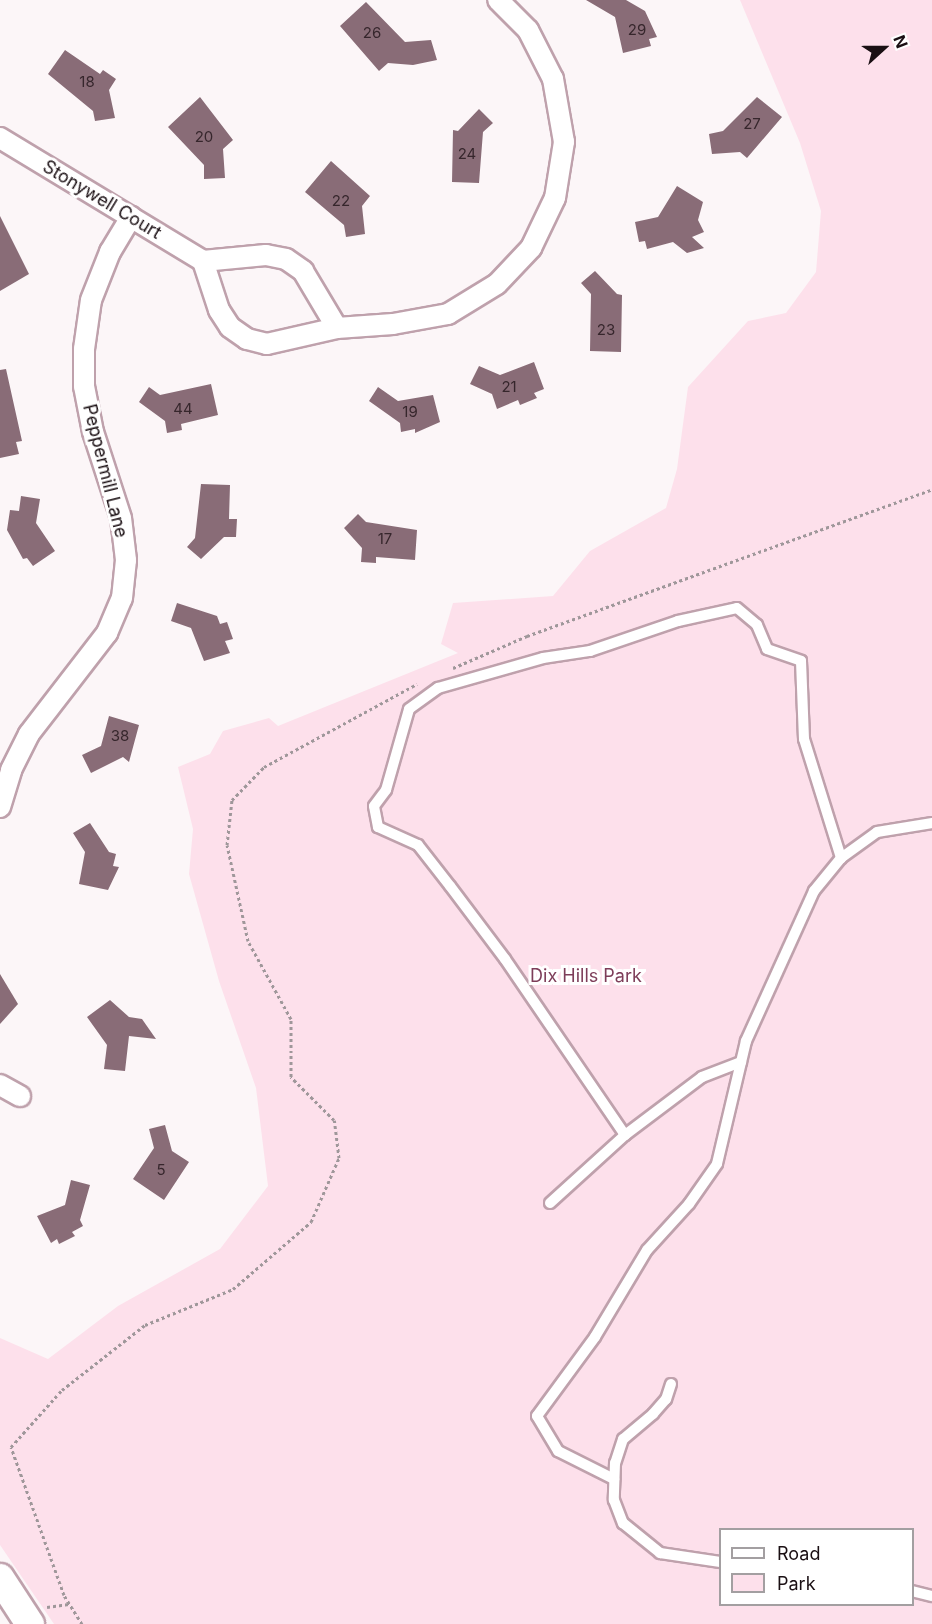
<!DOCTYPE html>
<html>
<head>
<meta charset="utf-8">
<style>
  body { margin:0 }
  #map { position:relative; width:932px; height:1624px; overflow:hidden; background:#fcf6f8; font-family:Inter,sans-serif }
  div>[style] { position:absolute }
  .green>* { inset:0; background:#fde0eb }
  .building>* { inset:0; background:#896c77 }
  .path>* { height:3px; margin-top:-1.5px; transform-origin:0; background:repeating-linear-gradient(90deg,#9f979a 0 3px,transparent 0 6px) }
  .roads { filter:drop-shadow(2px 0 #bfa1ac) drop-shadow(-2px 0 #bfa1ac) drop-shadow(0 2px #bfa1ac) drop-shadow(0 -2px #bfa1ac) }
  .service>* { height:10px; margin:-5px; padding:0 5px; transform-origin:5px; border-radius:5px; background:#fff }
  .minor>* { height:20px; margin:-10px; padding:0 10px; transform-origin:10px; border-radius:10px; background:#fff }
  .secondary>* { height:28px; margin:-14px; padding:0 14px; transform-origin:14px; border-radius:14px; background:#fff }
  span { translate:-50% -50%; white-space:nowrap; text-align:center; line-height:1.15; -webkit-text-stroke:6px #fff; paint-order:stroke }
  .number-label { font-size:15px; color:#36262c }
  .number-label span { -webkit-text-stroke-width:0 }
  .street-label { font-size:18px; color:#1a0f13 }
  .park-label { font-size:18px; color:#7d3d59 }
  .legend { position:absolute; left:719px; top:1528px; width:195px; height:78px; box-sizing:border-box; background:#fff; border:2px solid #a39fa1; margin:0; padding:8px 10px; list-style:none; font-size:18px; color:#1a0f13 }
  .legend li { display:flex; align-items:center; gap:12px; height:30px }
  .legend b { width:30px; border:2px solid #a39fa1 }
  .north { position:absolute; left:854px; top:18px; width:60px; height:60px; -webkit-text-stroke:4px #fff; paint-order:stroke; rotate:69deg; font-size:16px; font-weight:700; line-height:24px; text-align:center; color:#1a0f13 }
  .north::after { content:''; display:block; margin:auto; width:21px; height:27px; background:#1a0f13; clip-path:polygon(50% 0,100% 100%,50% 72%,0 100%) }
</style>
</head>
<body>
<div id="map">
  <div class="green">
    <i style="clip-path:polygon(evenodd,740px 0,932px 0,932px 1624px,54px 1624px,0 1545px,0 1338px,48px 1359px,118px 1306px,220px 1249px,268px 1186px,256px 1088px,219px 981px,189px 874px,193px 829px,178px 767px,210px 754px,223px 731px,269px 718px,278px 726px,458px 653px,441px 644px,453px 603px,553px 596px,590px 551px,666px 508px,677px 469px,688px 387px,748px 321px,786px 313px,816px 272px,821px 211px,800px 143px,740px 0,720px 1530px,912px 1530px,912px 1604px,720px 1604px,720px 1530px)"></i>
  </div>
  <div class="building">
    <i style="clip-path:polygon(586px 0,626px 0,645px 11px,657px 37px,649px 39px,651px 46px,623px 53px,615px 17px)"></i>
    <i style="clip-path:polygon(366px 2px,405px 42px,431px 40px,437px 60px,413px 65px,388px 63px,379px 71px,340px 26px)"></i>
    <i style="clip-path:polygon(65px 50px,100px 74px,103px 70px,116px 79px,109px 90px,115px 118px,95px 121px,93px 111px,48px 74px)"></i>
    <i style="clip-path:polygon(200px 97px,233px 140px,223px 149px,225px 178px,204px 179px,204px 165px,168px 127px)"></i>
    <i style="clip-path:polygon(757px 97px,782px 117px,747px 158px,740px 152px,712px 154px,709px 134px,723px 131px)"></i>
    <i style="clip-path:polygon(479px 109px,493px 123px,483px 132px,479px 183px,452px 182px,453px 130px,458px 131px)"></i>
    <i style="clip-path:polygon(331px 161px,370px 196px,362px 206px,365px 234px,346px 237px,344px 225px,305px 192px)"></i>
    <i style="clip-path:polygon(677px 186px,703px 202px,698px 220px,704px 232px,692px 237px,704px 248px,687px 253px,673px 242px,647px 249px,645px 241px,639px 242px,635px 222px,658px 217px)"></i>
    <i style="clip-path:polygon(0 216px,29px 274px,0 291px)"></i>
    <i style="clip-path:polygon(595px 271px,617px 294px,622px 295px,621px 352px,590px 351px,591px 294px,581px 283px)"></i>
    <i style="clip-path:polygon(534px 362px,544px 389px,534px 393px,537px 398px,520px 405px,518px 400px,497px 409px,492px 394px,470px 384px,479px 366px,500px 375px)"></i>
    <i style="clip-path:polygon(6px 369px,22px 441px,16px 442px,19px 454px,0 458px,0 370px)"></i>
    <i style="clip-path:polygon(211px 384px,218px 415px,181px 424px,182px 430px,167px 433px,165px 421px,139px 402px,149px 387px,160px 395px)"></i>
    <i style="clip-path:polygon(378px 387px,398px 401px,433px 395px,440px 422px,415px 433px,415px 429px,401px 432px,400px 423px,369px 401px)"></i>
    <i style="clip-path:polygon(201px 484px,230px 485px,229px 519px,237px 519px,236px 537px,224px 537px,201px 559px,187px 547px,195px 538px)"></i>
    <i style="clip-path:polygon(21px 496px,40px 499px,36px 523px,55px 551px,33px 566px,27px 558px,23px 559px,7px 530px,10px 510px,19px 511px)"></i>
    <i style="clip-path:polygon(358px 514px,366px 522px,417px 530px,415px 560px,376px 557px,376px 563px,361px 562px,362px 548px,344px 528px)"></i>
    <i style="clip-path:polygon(177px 603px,217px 616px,220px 624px,227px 622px,233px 639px,225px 641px,230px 653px,204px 661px,191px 628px,171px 621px)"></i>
    <i style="clip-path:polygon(109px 716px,139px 725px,129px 762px,123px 757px,91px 773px,82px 755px,101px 746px)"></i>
    <i style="clip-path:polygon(90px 823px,109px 852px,116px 854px,113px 866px,119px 867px,108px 890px,79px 884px,85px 852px,73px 833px)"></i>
    <i style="clip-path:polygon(0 974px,18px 1004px,0 1024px)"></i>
    <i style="clip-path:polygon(110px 1000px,129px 1017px,142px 1019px,156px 1039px,129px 1036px,125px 1071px,104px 1069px,107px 1045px,87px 1017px)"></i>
    <i style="clip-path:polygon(165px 1125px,172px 1151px,189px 1162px,164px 1200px,133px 1179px,154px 1148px,149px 1129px)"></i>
    <i style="clip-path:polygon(71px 1180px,90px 1185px,80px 1220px,83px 1226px,72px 1232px,75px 1236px,59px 1244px,57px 1239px,51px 1243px,37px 1216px,65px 1205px)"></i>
  </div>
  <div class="path">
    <i style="left:453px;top:668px;width:81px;rotate:-23.4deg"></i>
    <i style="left:527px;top:636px;width:431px;rotate:-19.9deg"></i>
    <i style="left:47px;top:1607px;width:22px;rotate:-8deg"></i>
    <i style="left:82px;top:1624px;width:34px;rotate:-122deg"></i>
    <i style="left:64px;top:1595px;width:157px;rotate:-109.7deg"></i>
    <i style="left:11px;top:1447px;width:76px;rotate:-48.2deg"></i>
    <i style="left:62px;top:1390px;width:105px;rotate:-38.1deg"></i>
    <i style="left:145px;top:1325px;width:95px;rotate:-22.2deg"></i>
    <i style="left:233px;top:1289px;width:103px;rotate:-40.7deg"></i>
    <i style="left:311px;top:1222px;width:70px;rotate:-66.4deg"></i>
    <i style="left:339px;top:1158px;width:38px;rotate:-97deg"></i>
    <i style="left:334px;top:1120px;width:61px;rotate:-135deg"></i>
    <i style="left:291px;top:1077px;width:58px;rotate:-90deg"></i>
    <i style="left:291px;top:1019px;width:89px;rotate:-118.9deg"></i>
    <i style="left:248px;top:941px;width:98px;rotate:-102.3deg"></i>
    <i style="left:227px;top:845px;width:45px;rotate:-83.7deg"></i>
    <i style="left:232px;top:800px;width:46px;rotate:-45.9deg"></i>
    <i style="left:264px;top:767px;width:174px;rotate:-28.5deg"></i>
  </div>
  <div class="roads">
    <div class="service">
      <i style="left:841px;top:858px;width:44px;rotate:-35.8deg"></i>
      <i style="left:877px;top:832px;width:56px;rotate:-9.3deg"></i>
      <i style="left:625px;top:1135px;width:96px;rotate:-37deg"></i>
      <i style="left:702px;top:1077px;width:42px;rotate:-21deg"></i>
      <i style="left:550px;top:1203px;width:101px;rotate:-42.2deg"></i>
      <i style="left:625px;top:1135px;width:213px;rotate:-124.3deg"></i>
      <i style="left:505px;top:959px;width:91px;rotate:-127deg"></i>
      <i style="left:450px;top:886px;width:52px;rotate:-128deg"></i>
      <i style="left:418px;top:845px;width:44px;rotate:-155.8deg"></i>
      <i style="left:378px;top:827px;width:21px;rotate:-101deg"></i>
      <i style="left:374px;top:806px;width:20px;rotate:-53deg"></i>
      <i style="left:386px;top:790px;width:84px;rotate:-74.1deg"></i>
      <i style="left:409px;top:709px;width:36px;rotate:-36deg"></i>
      <i style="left:438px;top:688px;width:109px;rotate:-15.9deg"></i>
      <i style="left:543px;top:658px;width:48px;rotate:-8.5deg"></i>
      <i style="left:590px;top:651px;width:93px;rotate:-18.8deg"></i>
      <i style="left:678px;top:621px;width:60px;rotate:-12.4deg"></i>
      <i style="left:737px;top:608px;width:26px;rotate:40deg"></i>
      <i style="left:757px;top:625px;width:26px;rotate:67deg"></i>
      <i style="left:767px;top:649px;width:36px;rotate:19deg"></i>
      <i style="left:801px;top:661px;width:78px;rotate:87.8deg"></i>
      <i style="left:804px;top:739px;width:125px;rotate:72.7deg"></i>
      <i style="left:841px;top:858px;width:43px;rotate:129.3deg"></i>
      <i style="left:814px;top:891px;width:165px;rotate:114.4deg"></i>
      <i style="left:746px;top:1041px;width:126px;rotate:103.3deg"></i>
      <i style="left:717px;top:1164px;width:49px;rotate:125deg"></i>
      <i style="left:689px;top:1204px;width:62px;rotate:132.4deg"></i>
      <i style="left:647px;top:1250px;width:101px;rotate:120.9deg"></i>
      <i style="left:595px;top:1337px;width:98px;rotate:126.3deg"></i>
      <i style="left:537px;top:1416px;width:41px;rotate:59deg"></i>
      <i style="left:558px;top:1451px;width:63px;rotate:26.6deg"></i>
      <i style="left:671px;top:1384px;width:16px;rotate:108deg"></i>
      <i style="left:666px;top:1399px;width:20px;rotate:131deg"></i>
      <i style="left:653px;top:1414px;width:39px;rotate:140deg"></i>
      <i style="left:623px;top:1439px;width:25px;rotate:108deg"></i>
      <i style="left:615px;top:1463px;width:37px;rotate:92deg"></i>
      <i style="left:614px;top:1500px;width:25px;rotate:69deg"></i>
      <i style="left:623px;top:1523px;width:48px;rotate:39deg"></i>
      <i style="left:660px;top:1553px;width:61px;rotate:8.5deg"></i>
      <i style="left:912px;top:1591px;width:21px;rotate:14deg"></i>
    </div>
    <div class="minor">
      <i style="left:0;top:138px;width:237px;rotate:31.2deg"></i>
      <i style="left:203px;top:261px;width:63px;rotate:-5.4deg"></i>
      <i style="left:266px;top:255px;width:20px;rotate:11deg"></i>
      <i style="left:286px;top:259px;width:21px;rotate:35deg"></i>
      <i style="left:303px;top:271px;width:66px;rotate:59.2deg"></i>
      <i style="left:337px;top:328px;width:72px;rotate:167.1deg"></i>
      <i style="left:267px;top:344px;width:21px;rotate:-166deg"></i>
      <i style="left:247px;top:339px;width:21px;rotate:-145deg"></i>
      <i style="left:230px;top:327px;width:20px;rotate:-123deg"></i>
      <i style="left:219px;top:310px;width:52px;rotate:-108.1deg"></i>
      <i style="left:337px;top:328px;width:56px;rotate:-4.1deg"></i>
      <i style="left:393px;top:324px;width:56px;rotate:-10.3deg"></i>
      <i style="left:448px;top:314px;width:57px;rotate:-31.5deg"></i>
      <i style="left:497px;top:284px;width:50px;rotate:-46.6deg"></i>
      <i style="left:531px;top:248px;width:55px;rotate:-64.4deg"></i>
      <i style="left:555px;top:198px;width:57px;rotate:-80.9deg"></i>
      <i style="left:564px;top:142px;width:64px;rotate:-99.9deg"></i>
      <i style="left:553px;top:79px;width:55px;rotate:-117deg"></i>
      <i style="left:528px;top:30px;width:42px;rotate:-135deg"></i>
      <i style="left:0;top:807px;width:39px;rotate:-73deg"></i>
      <i style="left:11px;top:770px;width:40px;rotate:-63.4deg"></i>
      <i style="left:29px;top:734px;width:128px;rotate:-52.3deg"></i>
      <i style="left:107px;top:633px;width:38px;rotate:-67deg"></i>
      <i style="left:122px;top:598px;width:38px;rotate:-84deg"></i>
      <i style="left:126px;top:560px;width:42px;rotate:-96.8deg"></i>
      <i style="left:121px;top:518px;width:90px;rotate:-108deg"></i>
      <i style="left:93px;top:432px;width:47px;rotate:-101.1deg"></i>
      <i style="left:84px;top:386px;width:37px;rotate:-90deg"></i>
      <i style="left:84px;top:349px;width:49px;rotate:-81.9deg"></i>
      <i style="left:91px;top:300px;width:52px;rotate:-68.4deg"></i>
      <i style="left:110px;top:252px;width:41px;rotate:-59deg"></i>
      <i style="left:0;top:1085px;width:23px;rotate:29deg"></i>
    </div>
    <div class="secondary">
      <i style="left:0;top:1578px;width:55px;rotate:56.9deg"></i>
    </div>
  </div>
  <div class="number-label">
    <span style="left:637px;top:30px">29</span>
    <span style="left:372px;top:33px">26</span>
    <span style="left:87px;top:82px">18</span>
    <span style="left:752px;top:124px">27</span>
    <span style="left:204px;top:137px">20</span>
    <span style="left:467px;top:154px">24</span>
    <span style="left:341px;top:201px">22</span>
    <span style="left:606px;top:330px">23</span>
    <span style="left:509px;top:387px">21</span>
    <span style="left:183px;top:409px">44</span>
    <span style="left:410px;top:412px">19</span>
    <span style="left:385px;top:539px">17</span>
    <span style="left:120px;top:736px">38</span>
    <span style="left:161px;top:1170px">5</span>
  </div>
  <div class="street-label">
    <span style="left:102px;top:200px;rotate:31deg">Stonywell Court</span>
    <span style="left:105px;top:471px;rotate:76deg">Peppermill Lane</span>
  </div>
  <div class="park-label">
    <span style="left:586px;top:976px">Dix Hills Park</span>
  </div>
  <ul class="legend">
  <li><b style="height:8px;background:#fff"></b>Road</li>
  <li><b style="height:16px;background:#fde0eb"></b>Park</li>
  </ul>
  <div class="north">N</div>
</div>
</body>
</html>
